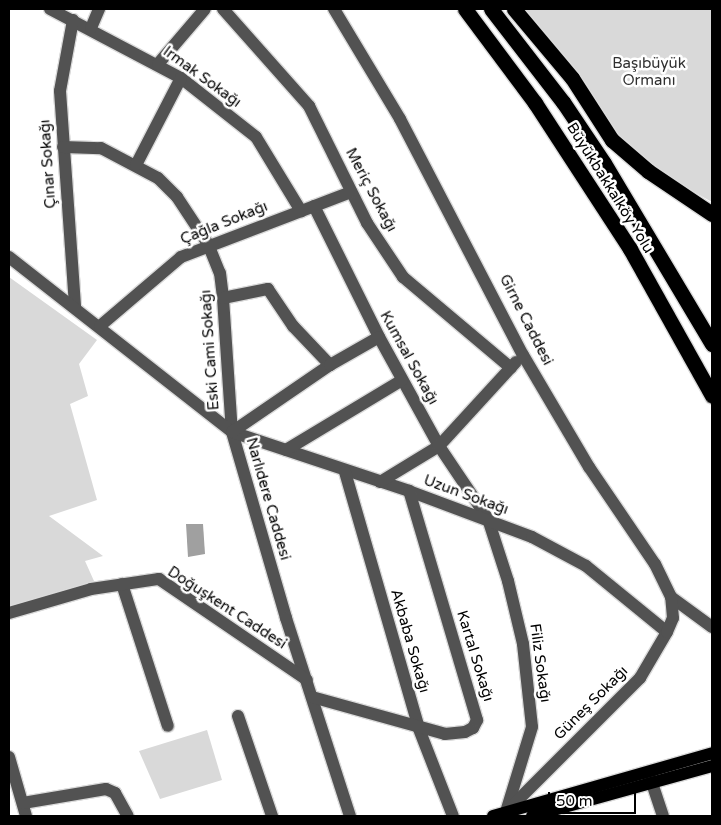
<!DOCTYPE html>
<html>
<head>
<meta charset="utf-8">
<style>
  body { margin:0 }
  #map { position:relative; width:721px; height:825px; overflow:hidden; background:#fff; font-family:"Varela Round",sans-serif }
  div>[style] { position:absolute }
  .green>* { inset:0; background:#d9d9d9 }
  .water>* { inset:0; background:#a0a0a0 }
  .roads { filter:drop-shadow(1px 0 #dbdbdb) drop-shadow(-1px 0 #dbdbdb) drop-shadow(0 1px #dbdbdb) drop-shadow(0 -1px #dbdbdb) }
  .minor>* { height:12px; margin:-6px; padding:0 6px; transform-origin:6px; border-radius:6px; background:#525252 }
  .major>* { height:12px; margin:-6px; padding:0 6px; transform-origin:6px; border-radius:6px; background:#000 }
  .highway>* { height:15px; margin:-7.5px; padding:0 7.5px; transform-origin:7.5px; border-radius:7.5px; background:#000 }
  span { translate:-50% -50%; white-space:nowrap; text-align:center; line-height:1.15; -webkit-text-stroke:5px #fff; paint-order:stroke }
  .park-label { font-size:15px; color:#303030 }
  .street-label { font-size:15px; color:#000 }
  .frame { position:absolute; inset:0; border:10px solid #000; pointer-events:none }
  .scale { position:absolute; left:548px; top:792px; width:88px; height:22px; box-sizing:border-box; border:2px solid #000; border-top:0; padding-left:6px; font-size:15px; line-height:18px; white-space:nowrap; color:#000; -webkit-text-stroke:4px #fff; paint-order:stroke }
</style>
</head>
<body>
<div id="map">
  <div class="green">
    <i style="clip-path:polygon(524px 9px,712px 9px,712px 202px,652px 169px,619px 137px)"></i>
    <i style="clip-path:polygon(9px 277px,97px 340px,79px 364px,88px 396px,70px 404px,97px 500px,49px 516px,103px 556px,85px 561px,94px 581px,9px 611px)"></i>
    <i style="clip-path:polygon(207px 730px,222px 780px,160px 799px,139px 751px)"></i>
  </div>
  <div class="water">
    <i style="clip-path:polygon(186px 524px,203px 524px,205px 554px,188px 557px)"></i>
  </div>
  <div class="roads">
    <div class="minor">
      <i style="left:50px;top:9px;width:148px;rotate:27.8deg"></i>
      <i style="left:181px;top:78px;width:95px;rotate:38.2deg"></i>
      <i style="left:256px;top:137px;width:87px;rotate:58.7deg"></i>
      <i style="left:223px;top:9px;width:130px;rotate:48.4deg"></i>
      <i style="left:309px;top:106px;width:131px;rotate:63.6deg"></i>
      <i style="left:367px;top:223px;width:65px;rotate:56.3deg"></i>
      <i style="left:403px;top:277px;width:141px;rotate:40.1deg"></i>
      <i style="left:334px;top:9px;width:128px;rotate:59deg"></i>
      <i style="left:400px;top:119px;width:266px;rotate:62.5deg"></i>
      <i style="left:523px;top:355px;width:130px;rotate:59.5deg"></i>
      <i style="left:589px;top:467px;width:117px;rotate:55.8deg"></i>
      <i style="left:655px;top:564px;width:37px;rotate:64deg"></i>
      <i style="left:671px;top:597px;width:51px;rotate:36.2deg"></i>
      <i style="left:73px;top:20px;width:72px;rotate:100.4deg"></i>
      <i style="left:60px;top:91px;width:217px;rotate:86deg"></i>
      <i style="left:91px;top:28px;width:21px;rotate:-67deg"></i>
      <i style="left:158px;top:64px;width:72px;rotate:-49.5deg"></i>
      <i style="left:63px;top:147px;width:38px;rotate:2deg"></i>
      <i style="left:101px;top:148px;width:64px;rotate:27.8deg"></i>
      <i style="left:158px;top:178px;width:27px;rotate:45deg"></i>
      <i style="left:177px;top:197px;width:56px;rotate:56.6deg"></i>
      <i style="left:208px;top:244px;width:31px;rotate:68deg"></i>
      <i style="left:220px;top:273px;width:25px;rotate:83deg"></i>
      <i style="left:223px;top:298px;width:134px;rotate:86.2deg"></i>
      <i style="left:232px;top:432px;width:194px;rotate:73.8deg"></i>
      <i style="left:286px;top:618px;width:208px;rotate:72.1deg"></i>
      <i style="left:136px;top:165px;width:98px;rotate:-62.7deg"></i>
      <i style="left:314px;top:206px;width:146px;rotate:63.6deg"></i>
      <i style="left:379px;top:337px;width:124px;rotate:61.2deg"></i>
      <i style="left:439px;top:446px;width:88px;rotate:56.1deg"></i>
      <i style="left:488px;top:519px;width:65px;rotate:72.1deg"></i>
      <i style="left:508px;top:581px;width:65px;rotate:76.6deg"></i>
      <i style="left:523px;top:644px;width:83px;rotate:83.8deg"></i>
      <i style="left:532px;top:727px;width:89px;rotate:107deg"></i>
      <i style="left:9px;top:257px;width:283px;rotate:38.1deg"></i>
      <i style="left:232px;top:432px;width:187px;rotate:18.4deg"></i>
      <i style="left:409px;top:491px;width:131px;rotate:20.5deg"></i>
      <i style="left:532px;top:537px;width:61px;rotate:28.2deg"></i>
      <i style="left:586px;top:566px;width:104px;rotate:39.2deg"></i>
      <i style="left:223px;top:298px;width:46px;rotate:-11.3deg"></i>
      <i style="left:268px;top:289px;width:45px;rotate:56deg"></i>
      <i style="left:293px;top:326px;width:54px;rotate:46.5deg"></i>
      <i style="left:100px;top:326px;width:106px;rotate:-40.4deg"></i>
      <i style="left:181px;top:257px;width:182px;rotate:-20.9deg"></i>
      <i style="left:232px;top:432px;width:119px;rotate:-34.4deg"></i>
      <i style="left:330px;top:365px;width:56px;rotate:-29.7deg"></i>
      <i style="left:286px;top:450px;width:135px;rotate:-31.1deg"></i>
      <i style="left:345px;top:472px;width:267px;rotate:73.9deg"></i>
      <i style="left:419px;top:729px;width:93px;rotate:68.7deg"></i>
      <i style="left:380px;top:482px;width:69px;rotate:-31.4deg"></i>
      <i style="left:439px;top:446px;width:114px;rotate:-47.5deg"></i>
      <i style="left:122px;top:584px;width:149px;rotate:72.1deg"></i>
      <i style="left:9px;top:613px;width:85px;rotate:-16.3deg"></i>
      <i style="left:91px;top:589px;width:69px;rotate:-8.4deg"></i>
      <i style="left:159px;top:579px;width:179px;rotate:34.3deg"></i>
      <i style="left:312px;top:697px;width:138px;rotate:15.5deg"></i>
      <i style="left:445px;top:734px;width:20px;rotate:-6deg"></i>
      <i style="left:465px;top:732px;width:9px;rotate:-27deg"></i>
      <i style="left:473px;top:728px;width:9px;rotate:-63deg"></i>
      <i style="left:477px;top:720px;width:239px;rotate:-106.5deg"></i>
      <i style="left:238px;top:716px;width:106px;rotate:71.2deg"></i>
      <i style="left:9px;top:757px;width:61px;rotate:73.9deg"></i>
      <i style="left:649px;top:774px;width:44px;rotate:71.6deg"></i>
      <i style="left:23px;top:803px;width:84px;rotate:-9.6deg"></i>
      <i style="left:106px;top:789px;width:10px;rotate:24deg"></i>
      <i style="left:115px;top:793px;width:26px;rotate:61deg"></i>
      <i style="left:508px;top:810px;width:187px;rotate:-45deg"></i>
      <i style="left:640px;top:678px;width:53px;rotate:-59.6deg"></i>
      <i style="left:667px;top:632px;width:15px;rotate:-67deg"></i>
      <i style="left:673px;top:618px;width:21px;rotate:-95deg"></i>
    </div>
    <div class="major">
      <i style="left:493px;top:816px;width:228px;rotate:-16deg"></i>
      <i style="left:532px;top:816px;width:187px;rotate:-15.5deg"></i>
    </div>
    <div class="highway">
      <i style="left:465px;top:9px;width:117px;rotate:53.3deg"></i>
      <i style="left:535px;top:103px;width:174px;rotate:56.9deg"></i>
      <i style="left:630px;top:249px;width:168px;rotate:60.8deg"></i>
      <i style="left:491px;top:9px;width:118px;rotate:52.3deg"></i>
      <i style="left:563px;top:102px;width:73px;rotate:56.1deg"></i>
      <i style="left:604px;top:163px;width:211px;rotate:59.2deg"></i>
      <i style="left:514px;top:9px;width:90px;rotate:50deg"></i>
      <i style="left:572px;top:78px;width:74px;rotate:57.2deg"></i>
      <i style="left:612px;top:140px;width:48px;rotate:40.7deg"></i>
      <i style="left:648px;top:171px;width:77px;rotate:33.9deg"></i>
    </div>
  </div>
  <div class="park-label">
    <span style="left:649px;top:72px">Başıbüyük<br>Ormanı</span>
  </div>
  <div class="street-label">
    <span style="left:202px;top:77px;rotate:36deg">Irmak Sokağı</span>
    <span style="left:48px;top:164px;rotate:-94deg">Çınar Sokağı</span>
    <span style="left:610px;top:188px;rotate:58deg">Büyükbakkalköy Yolu</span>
    <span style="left:371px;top:190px;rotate:62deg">Meriç Sokağı</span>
    <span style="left:224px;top:223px;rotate:-22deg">Çağla Sokağı</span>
    <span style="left:526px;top:320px;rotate:63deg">Girne Caddesi</span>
    <span style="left:210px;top:350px;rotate:-94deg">Eski Cami Sokağı</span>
    <span style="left:409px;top:358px;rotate:61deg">Kumsal Sokağı</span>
    <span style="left:466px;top:495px;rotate:20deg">Uzun Sokağı</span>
    <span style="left:268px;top:499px;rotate:74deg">Narlıdere Caddesi</span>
    <span style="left:227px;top:608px;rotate:33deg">Doğuşkent Caddesi</span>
    <span style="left:410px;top:641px;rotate:74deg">Akbaba Sokağı</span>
    <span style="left:475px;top:656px;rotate:73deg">Kartal Sokağı</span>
    <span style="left:540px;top:663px;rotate:82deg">Filiz Sokağı</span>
    <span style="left:591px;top:703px;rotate:-45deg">Güneş Sokağı</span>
  </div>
  <div class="frame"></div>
  <div class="scale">50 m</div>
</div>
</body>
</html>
